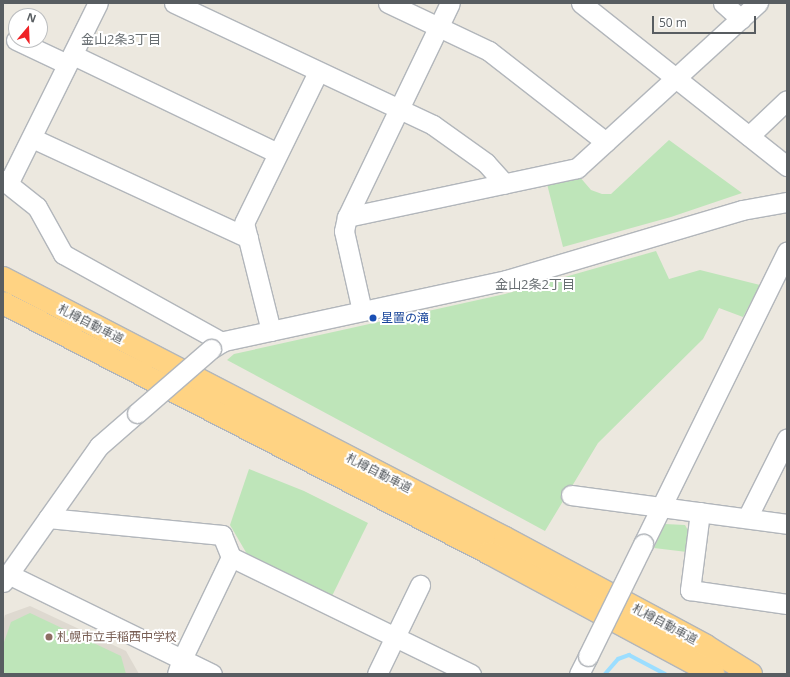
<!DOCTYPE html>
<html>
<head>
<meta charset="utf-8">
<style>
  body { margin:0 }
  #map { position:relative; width:790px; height:677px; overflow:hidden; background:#ece8df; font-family:"Open Sans","Noto Sans JP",sans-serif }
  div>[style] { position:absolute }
  .education>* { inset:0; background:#ded9d0 }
  .green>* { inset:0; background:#bee5b9 }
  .stream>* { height:4px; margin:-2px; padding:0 2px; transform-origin:2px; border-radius:2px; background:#9cdeff }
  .roads { filter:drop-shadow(1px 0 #b2b6bb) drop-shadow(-1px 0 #b2b6bb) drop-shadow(0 1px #b2b6bb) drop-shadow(0 -1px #b2b6bb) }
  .minor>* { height:19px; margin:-9.5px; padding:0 9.5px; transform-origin:9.5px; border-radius:9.5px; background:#fff }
  .highway>* { height:22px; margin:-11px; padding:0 11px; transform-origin:11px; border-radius:11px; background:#ffd383 }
  .bridges { filter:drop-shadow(1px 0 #b2b6bb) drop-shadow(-1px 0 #b2b6bb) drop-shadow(0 1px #b2b6bb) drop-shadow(0 -1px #b2b6bb) }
  .minor-bridge>* { height:19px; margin:-9.5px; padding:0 9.5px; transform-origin:9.5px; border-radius:9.5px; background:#fff }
  .dots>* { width:11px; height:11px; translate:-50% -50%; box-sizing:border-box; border:2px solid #fff; border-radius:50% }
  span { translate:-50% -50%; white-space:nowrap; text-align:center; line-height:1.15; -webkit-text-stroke:4px #fff; paint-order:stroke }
  .transit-label { font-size:12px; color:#164399 }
  .left { translate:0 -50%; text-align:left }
  .street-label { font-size:12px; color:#585d61 }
  .education-label { font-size:12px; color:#785e54 }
  .neighbourhood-label { font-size:13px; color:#696f73 }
  .frame { position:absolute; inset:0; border:4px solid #585d61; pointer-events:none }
  .north { position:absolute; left:8px; top:8px; width:40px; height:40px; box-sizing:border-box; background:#fff; border:1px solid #bcbec0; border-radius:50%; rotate:19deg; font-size:11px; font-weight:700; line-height:16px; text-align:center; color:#585d61 }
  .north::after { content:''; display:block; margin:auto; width:14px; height:18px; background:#ef2226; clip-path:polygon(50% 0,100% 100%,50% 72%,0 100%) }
  .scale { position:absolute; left:652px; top:16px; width:104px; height:18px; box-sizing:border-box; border:2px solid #585d61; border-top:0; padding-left:5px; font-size:12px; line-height:14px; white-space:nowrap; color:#585d61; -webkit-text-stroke:3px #fff; paint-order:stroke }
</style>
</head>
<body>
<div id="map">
  <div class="education">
    <i style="clip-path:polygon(30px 606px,126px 651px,139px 674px,3px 674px,3px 622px,5px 615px)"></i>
  </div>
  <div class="green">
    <i style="clip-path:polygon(669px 140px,742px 193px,671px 217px,563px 247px,547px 184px,579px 176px,591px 190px,602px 194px,611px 194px)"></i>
    <i style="clip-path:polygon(656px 251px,669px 279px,700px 270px,760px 285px,743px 317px,719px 308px,703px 339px,598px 443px,545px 531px,227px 360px,234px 354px,505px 294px)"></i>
    <i style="clip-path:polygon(249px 469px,304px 491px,368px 523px,332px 596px,247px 554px,230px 525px)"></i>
    <i style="clip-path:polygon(665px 524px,685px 525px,689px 532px,687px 552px,654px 548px)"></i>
    <i style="clip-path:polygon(30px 613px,121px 656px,126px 674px,3px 674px,3px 645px,11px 622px)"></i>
  </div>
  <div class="stream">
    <i style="left:605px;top:674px;width:20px;rotate:-49deg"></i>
    <i style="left:618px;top:659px;width:12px;rotate:-20deg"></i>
    <i style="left:629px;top:655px;width:41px;rotate:27.8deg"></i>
  </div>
  <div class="roads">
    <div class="minor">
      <i style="left:174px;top:3px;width:286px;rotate:25.2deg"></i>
      <i style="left:433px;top:125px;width:65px;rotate:35.6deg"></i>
      <i style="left:486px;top:163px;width:28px;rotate:48deg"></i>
      <i style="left:388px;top:3px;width:112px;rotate:25.4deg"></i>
      <i style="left:489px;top:51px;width:148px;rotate:37.9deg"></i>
      <i style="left:581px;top:3px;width:263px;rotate:38.4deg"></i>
      <i style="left:723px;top:3px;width:24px;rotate:42deg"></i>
      <i style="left:16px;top:40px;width:56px;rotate:25.2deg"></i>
      <i style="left:73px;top:55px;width:227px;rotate:25.6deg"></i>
      <i style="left:749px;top:136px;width:52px;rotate:-43.5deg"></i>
      <i style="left:32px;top:138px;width:238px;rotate:24.8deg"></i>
      <i style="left:3px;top:180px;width:43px;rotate:38.5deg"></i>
      <i style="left:37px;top:207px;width:54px;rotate:61deg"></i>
      <i style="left:63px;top:254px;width:182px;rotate:29deg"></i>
      <i style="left:8px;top:184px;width:202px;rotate:-63.6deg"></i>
      <i style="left:347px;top:217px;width:235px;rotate:-12deg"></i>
      <i style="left:577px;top:168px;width:245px;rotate:-42.4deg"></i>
      <i style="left:362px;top:311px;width:82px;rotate:-102.7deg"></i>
      <i style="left:344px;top:231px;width:14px;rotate:-78deg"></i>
      <i style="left:347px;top:217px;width:237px;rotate:-64.3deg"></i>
      <i style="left:271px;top:331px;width:111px;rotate:-104deg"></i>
      <i style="left:244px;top:223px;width:168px;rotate:-63.9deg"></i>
      <i style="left:211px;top:349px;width:15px;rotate:-32deg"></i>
      <i style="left:224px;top:341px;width:289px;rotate:-12.2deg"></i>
      <i style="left:506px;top:280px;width:246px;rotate:-16.5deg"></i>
      <i style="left:742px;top:210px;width:46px;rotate:-10.1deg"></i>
      <i style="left:571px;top:495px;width:218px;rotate:7.6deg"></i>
      <i style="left:700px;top:512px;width:79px;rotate:97.3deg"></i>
      <i style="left:690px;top:590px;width:98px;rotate:8.2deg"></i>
      <i style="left:48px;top:518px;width:175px;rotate:5.6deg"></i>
      <i style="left:222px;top:535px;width:24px;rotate:68deg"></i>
      <i style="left:231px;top:557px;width:267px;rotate:26deg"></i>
      <i style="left:747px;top:518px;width:89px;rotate:-63.4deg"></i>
      <i style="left:643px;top:544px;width:326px;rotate:-63.8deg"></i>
      <i style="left:8px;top:574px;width:227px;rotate:26.1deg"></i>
      <i style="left:3px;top:582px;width:166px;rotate:-54.8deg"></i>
      <i style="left:99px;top:446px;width:50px;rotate:-41deg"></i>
      <i style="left:177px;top:674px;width:16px;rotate:-72deg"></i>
      <i style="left:182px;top:659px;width:113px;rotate:-64.3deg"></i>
      <i style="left:377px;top:674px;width:99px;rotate:-64.2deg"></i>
      <i style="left:579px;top:674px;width:20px;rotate:-63deg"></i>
    </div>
    <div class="highway">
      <i style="left:3px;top:278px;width:565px;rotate:27.38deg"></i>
      <i style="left:505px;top:538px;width:228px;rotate:28.2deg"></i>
      <i style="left:706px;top:646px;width:53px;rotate:31.9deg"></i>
      <i style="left:3px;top:303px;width:547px;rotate:27.22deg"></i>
      <i style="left:489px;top:553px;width:255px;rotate:28.3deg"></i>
    </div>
  </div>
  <div class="bridges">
    <div class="minor-bridge">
      <i style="left:137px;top:413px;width:98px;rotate:-40.9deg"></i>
      <i style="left:588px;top:656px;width:125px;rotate:-63.8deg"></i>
    </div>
  </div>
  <div class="dots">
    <i style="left:373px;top:318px;background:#1a4fb4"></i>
    <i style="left:49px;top:637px;background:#8d6e63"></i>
  </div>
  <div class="transit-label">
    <span class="left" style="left:381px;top:318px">星置の滝</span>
  </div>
  <div class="street-label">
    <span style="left:91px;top:324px;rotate:27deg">札樽自動車道</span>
    <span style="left:379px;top:473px;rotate:27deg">札樽自動車道</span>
    <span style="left:665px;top:624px;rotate:28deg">札樽自動車道</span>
  </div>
  <div class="education-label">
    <span class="left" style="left:57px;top:637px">札幌市立手稲西中学校</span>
  </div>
  <div class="neighbourhood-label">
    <span style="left:121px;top:39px">金山2条3丁目</span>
    <span style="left:535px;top:284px">金山2条2丁目</span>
  </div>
  <div class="frame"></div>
  <div class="north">N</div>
  <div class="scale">50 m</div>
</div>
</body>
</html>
